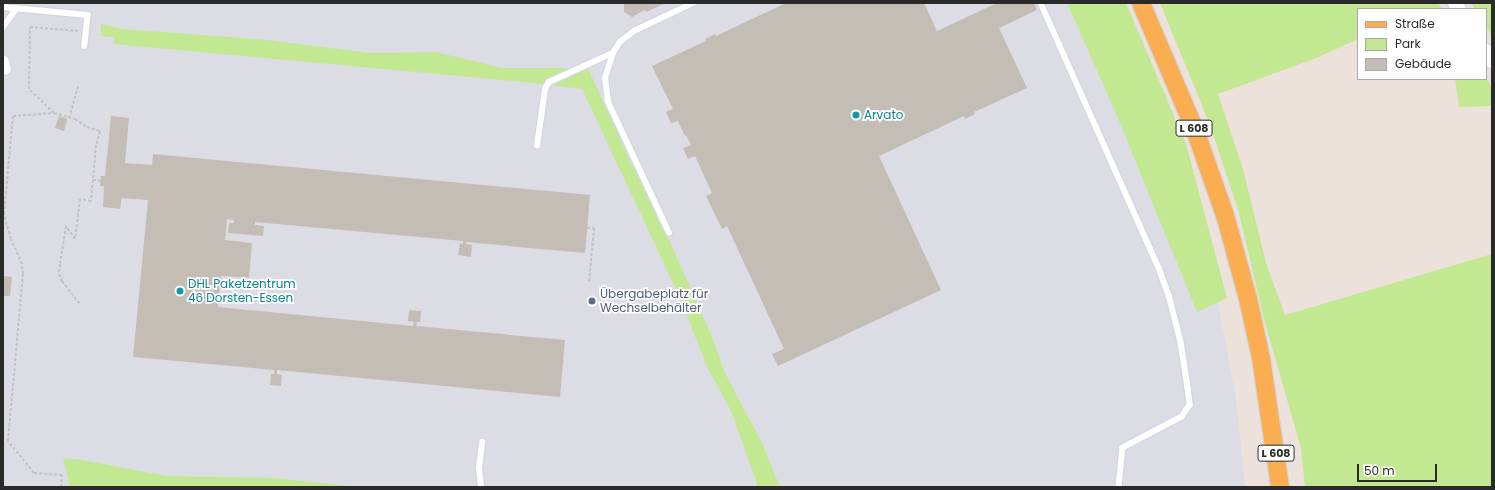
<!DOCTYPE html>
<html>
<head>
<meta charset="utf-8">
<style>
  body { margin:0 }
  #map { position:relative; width:1495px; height:490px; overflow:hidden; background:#ede1db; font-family:Poppins,sans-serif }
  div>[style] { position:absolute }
  .industrial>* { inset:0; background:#dcdce5 }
  .green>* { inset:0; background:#c3e892 }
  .building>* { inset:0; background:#c4bdb6 }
  .path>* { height:2px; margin-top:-1px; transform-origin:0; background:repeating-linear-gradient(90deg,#c3c3c3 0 3px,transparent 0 5px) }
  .roads { filter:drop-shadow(1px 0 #d0d8e4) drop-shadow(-1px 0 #d0d8e4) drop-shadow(0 1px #d0d8e4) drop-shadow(0 -1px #d0d8e4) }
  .service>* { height:5.5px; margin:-2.75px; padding:0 2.75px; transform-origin:2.75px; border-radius:2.75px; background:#fff }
  .minor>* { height:11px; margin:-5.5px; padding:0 5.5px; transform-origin:5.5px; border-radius:5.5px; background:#fff }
  .tertiary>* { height:14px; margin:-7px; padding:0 7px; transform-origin:7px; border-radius:7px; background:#fff }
  .primary>* { height:18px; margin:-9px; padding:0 9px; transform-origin:9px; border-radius:9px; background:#fbad51 }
  .dots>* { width:11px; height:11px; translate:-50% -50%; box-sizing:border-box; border:2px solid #fff; border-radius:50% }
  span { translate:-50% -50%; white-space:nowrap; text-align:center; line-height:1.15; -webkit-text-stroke:3.5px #fff; paint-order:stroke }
  .shield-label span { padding:1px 3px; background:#fff; border:1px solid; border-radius:3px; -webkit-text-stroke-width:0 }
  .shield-label { font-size:11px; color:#2a2a2a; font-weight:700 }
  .culture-label { font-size:12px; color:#0d838f }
  .left { translate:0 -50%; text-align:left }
  .service-label { font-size:12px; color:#4e5e75 }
  .frame { position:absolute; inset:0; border:4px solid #2a2a2a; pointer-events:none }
  .legend { position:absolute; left:1357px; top:8px; width:130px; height:72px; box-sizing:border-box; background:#fff; border:1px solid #aaa; margin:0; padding:5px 7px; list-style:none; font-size:12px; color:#2a2a2a }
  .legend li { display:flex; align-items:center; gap:8px; height:20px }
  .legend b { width:20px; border:1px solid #aaa }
  .scale { position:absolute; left:1357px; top:464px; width:80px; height:18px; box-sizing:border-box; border:2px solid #2a2a2a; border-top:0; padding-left:5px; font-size:12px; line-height:14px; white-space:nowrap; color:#2a2a2a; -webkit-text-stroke:3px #fff; paint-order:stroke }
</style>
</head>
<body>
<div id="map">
  <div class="industrial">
    <i style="clip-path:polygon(3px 3px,1116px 3px,1213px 277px,1236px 398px,1245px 487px,3px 487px)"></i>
  </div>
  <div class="green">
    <i style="clip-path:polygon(1067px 3px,1126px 3px,1186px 144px,1227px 298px,1197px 312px,1117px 116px)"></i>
    <i style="clip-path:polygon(1160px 3px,1438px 3px,1442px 9px,1358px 9px,1358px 39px,1314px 59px,1218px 94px,1243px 169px,1266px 263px,1285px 315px,1492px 254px,1492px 487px,1305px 487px,1301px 448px,1265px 323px,1239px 213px,1210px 125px)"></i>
    <i style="clip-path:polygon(1471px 3px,1492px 3px,1492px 36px,1486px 27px,1486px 9px,1475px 9px)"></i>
    <i style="clip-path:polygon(101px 24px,122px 29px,268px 40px,369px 53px,436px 52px,502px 68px,588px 68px,631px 163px,661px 222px,713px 339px,724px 371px,763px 445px,780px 487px,758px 487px,731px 411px,707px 367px,680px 298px,582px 89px,524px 82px,114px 44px,114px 37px,101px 36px)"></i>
    <i style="clip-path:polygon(1486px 78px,1492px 88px,1492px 106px,1459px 107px,1455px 79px)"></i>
    <i style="clip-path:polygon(63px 458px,82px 460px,167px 476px,275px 478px,360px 487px,70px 487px)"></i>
  </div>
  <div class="building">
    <i style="clip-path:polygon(624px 3px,641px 4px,666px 3px,646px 12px,645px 10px,632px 17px,624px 12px)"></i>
    <i style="clip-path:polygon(786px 3px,924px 3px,937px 31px,997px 3px,1034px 3px,1037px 10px,999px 28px,1027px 88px,974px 112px,975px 114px,965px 119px,964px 116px,879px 156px,941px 290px,778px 366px,772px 354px,784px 349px,727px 226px,722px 229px,706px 196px,712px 193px,695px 156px,688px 159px,683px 148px,691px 145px,686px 135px,685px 136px,678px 121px,671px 123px,666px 112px,673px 109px,652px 66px,706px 41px,705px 39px,715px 34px,716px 36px)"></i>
    <i style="clip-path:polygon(59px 116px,67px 119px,64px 131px,55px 128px)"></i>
    <i style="clip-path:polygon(111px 116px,129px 118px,125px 163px,152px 165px,153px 154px,590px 195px,585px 253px,466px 242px,466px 244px,472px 245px,471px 257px,458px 255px,460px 243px,463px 244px,463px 241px,255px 222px,255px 225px,264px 226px,263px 236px,228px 233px,229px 223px,234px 223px,234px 220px,227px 219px,225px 240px,252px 243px,249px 278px,221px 276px,218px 307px,413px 326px,414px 322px,408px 321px,409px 310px,421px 311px,420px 322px,417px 322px,416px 326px,565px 340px,560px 397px,277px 370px,277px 374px,282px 375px,281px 386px,270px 385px,271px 374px,274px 374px,274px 370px,133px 357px,148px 200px,122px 198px,120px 209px,103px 207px,104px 186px,100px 186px,101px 176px,105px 176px)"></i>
    <i style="clip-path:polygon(3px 276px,12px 277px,10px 296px,3px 296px)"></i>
  </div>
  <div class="path">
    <i style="left:54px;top:113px;width:35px;rotate:-136deg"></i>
    <i style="left:29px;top:89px;width:62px;rotate:-89.1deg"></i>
    <i style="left:30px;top:27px;width:49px;rotate:4.7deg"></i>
    <i style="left:69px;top:118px;width:33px;rotate:-74deg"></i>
    <i style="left:93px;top:180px;width:12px;rotate:5deg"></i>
    <i style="left:587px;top:228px;width:7px"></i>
    <i style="left:594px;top:228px;width:55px;rotate:95.2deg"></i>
    <i style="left:61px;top:487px;width:12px;rotate:-85deg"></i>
    <i style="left:62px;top:475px;width:28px;rotate:-176deg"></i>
    <i style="left:34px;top:473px;width:41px;rotate:-129.1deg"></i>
    <i style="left:8px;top:441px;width:168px;rotate:-84.9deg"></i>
    <i style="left:23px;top:274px;width:10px;rotate:-96deg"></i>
    <i style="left:22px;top:264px;width:27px;rotate:-114deg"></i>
    <i style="left:11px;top:239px;width:26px;rotate:-106deg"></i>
    <i style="left:4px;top:214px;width:98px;rotate:-84.8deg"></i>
    <i style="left:13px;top:116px;width:41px;rotate:-4.2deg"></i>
    <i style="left:54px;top:113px;width:22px;rotate:16deg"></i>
    <i style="left:75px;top:119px;width:14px;rotate:34deg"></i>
    <i style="left:87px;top:127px;width:14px;rotate:17deg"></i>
    <i style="left:100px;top:131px;width:15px;rotate:106deg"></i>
    <i style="left:96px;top:145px;width:56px;rotate:95.1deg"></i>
    <i style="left:91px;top:201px;width:11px;rotate:-170deg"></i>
    <i style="left:80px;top:199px;width:40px;rotate:97.1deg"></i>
    <i style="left:75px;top:239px;width:16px;rotate:-125deg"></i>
    <i style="left:66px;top:226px;width:38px;rotate:99deg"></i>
    <i style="left:60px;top:264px;width:10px;rotate:96deg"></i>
    <i style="left:59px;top:274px;width:8px;rotate:67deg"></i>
    <i style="left:62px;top:281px;width:29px;rotate:52deg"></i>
  </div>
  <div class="roads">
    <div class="service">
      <i style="left:1041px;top:3px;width:290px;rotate:66deg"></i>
      <i style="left:1159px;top:268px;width:29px;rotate:70deg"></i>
      <i style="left:1169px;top:295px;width:49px;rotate:75.7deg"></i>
      <i style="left:1181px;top:342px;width:47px;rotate:81.3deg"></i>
      <i style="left:1188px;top:388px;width:17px;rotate:83deg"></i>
      <i style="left:1190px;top:405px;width:14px;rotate:124deg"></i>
      <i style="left:1182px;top:417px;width:67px;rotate:152.3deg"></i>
      <i style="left:1123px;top:448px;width:39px;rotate:96deg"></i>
      <i style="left:3px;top:7px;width:85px;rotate:5.4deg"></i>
      <i style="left:88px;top:15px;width:31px;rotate:96deg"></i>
      <i style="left:3px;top:27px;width:22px;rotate:-54deg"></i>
      <i style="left:537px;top:146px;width:58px;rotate:-82deg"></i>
      <i style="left:545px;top:89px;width:8px;rotate:-60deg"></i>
      <i style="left:549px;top:82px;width:70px;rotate:-24.4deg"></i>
      <i style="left:669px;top:233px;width:145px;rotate:-115deg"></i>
      <i style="left:608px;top:102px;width:24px;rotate:-97deg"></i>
      <i style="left:605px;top:78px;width:26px;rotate:-72deg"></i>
      <i style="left:613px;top:53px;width:13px;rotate:-58deg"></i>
      <i style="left:620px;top:42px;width:18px;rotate:-38deg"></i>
      <i style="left:634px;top:31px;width:65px;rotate:-25.4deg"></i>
      <i style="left:481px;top:487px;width:19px;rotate:-96deg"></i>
      <i style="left:479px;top:468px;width:26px;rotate:-83deg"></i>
    </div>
    <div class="minor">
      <i style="left:3px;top:61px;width:8px;rotate:76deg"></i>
    </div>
    <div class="tertiary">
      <i style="left:1455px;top:3px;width:7px;rotate:56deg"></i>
      <i style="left:1486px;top:51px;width:12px;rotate:59deg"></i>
    </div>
    <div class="primary">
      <i style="left:1141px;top:3px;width:138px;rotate:67deg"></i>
      <i style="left:1195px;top:130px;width:90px;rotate:70.6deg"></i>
      <i style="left:1225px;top:215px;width:87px;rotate:74.7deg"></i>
      <i style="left:1248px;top:299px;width:60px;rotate:77.6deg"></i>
      <i style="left:1261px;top:358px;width:130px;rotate:81.6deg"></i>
    </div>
  </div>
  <div class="dots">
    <i style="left:856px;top:115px;background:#0f9aa8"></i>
    <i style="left:180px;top:291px;background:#0f9aa8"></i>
    <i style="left:592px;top:301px;background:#5c6f8a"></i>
  </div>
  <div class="shield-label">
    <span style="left:1194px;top:128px">L 608</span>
    <span style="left:1276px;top:453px">L 608</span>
  </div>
  <div class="culture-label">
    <span class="left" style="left:864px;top:115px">Arvato</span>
    <span class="left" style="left:188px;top:291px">DHL Paketzentrum<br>46 Dorsten-Essen</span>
  </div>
  <div class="service-label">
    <span class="left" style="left:600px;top:301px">Übergabeplatz für<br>Wechselbehälter</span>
  </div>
  <div class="frame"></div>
  <ul class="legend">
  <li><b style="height:5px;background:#fbad51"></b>Straße</li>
  <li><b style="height:11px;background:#c3e892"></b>Park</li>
  <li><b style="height:11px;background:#c4bdb6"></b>Gebäude</li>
  </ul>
  <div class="scale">50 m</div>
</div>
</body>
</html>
